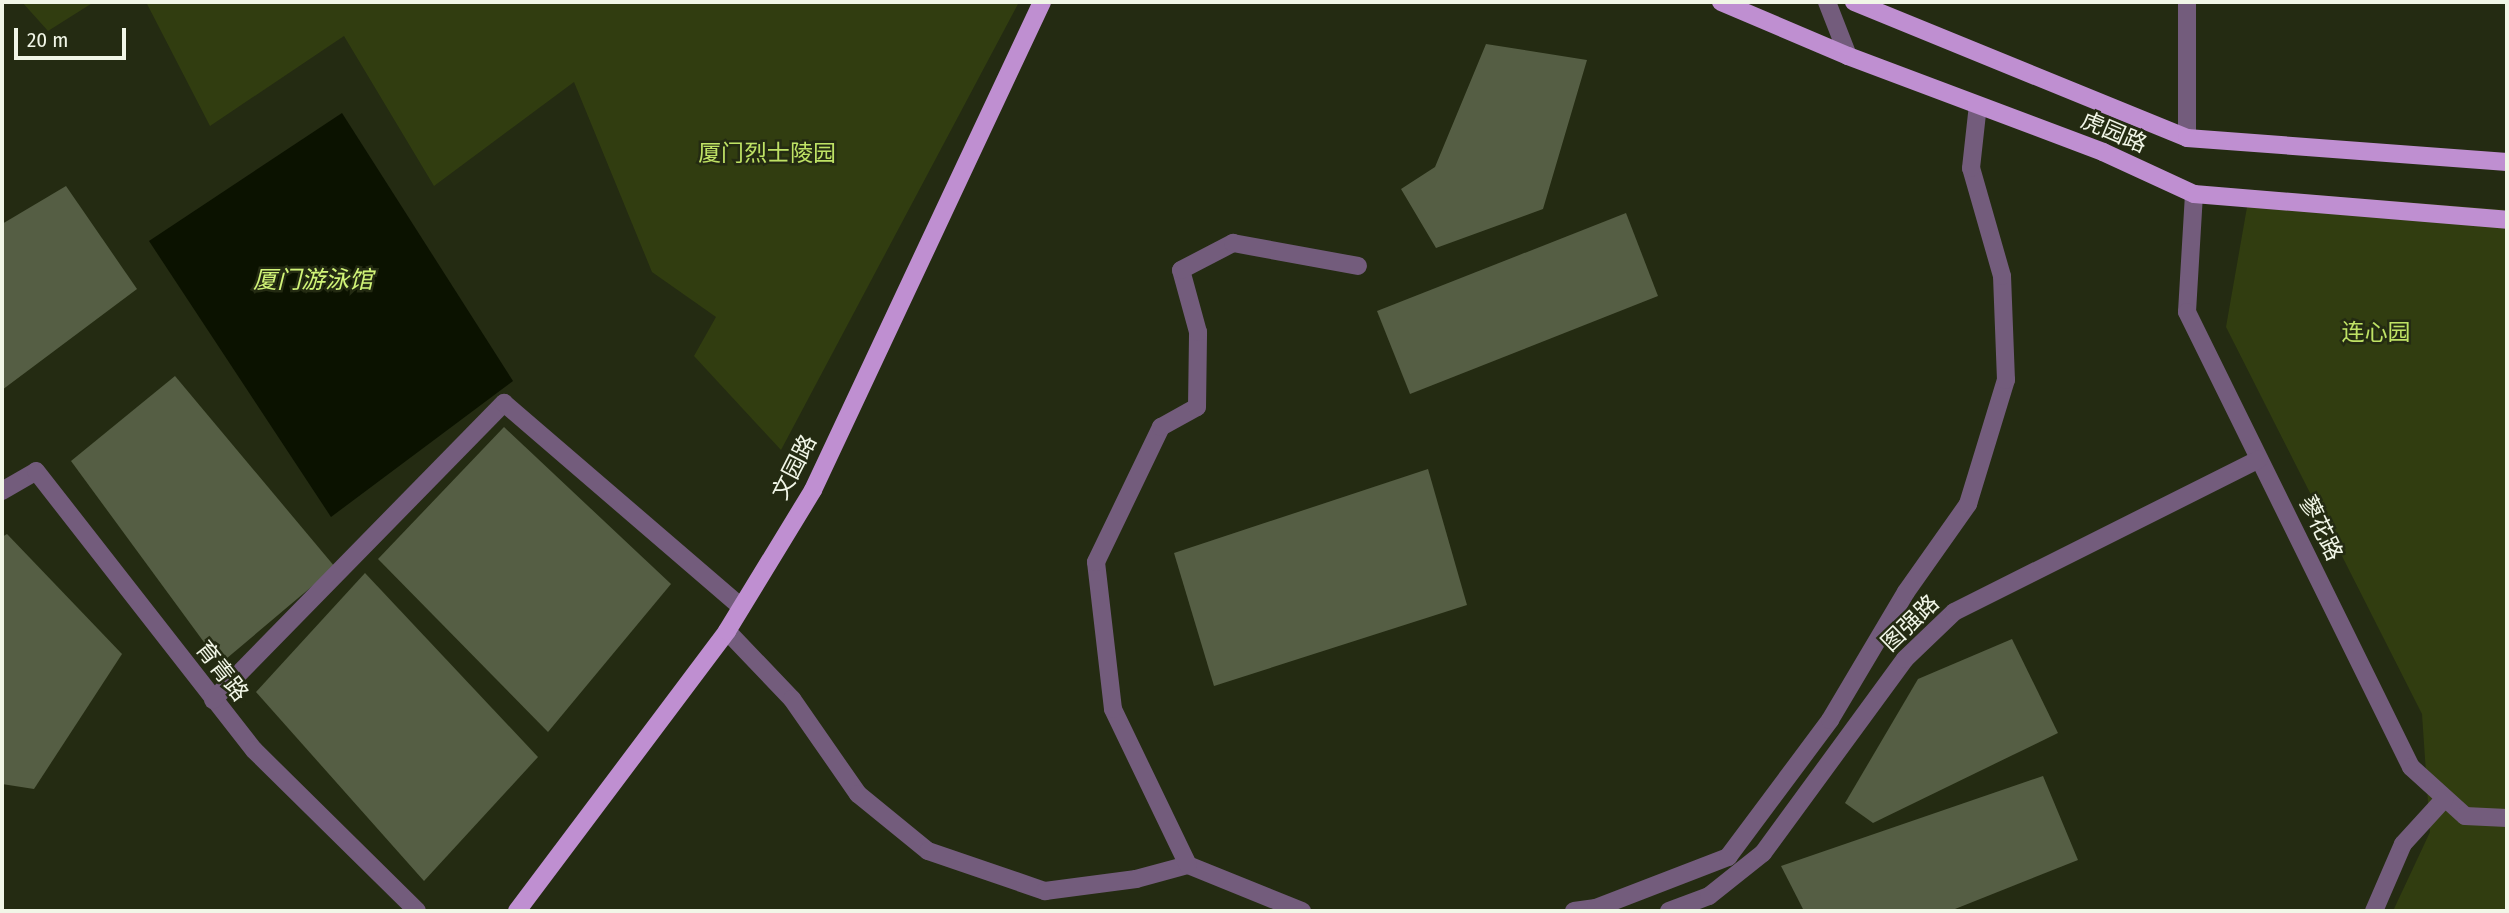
<!DOCTYPE html>
<html>
<head>
<meta charset="utf-8">
<style>
  body { margin:0 }
  #map { position:relative; width:2509px; height:913px; overflow:hidden; background:#242b12; font-family:"Fira Sans Condensed","Noto Sans SC",sans-serif }
  div>[style] { position:absolute }
  .green>* { inset:0; background:#313d10 }
  .water>* { inset:0; background:#0b1200 }
  .building>* { inset:0; background:#555e44 }
  .minor>* { height:18px; margin:-9px; padding:0 9px; transform-origin:9px; border-radius:9px; background:#735c7c }
  .major>* { height:18px; margin:-9px; padding:0 9px; transform-origin:9px; border-radius:9px; background:#bf8fd1 }
  span { translate:-50% -50%; white-space:nowrap; text-align:center; line-height:1.15; -webkit-text-stroke:5px #242b12; paint-order:stroke }
  .street-label { font-size:23px; color:#f1f6e7 }
  .park-label { font-size:23px; color:#bfe265 }
  .water-label { font-size:24px; color:#d1f478; font-style:italic }
  .frame { position:absolute; inset:0; border:4px solid #f1f6e7; pointer-events:none }
  .scale { position:absolute; left:14px; top:28px; width:112px; height:32px; box-sizing:border-box; border:4px solid #f1f6e7; border-top:0; padding-left:9px; font-size:21px; line-height:24px; white-space:nowrap; color:#f1f6e7; -webkit-text-stroke:5px #242b12; paint-order:stroke }
</style>
</head>
<body>
<div id="map">
  <div class="green">
    <i style="clip-path:polygon(22px 2px,94px 2px,48px 31px)"></i>
    <i style="clip-path:polygon(146px 2px,1019px 2px,781px 450px,694px 356px,716px 317px,652px 272px,574px 82px,434px 186px,344px 36px,210px 126px)"></i>
    <i style="clip-path:polygon(2250px 190px,2507px 210px,2507px 911px,2393px 911px,2430px 832px,2422px 714px,2226px 327px)"></i>
  </div>
  <div class="water">
    <i style="clip-path:polygon(342px 113px,513px 381px,331px 517px,149px 241px)"></i>
  </div>
  <div class="building">
    <i style="clip-path:polygon(1486px 44px,1587px 60px,1543px 209px,1436px 248px,1401px 189px,1435px 167px)"></i>
    <i style="clip-path:polygon(66px 186px,137px 289px,2px 390px,2px 224px)"></i>
    <i style="clip-path:polygon(1626px 213px,1658px 296px,1410px 394px,1377px 311px)"></i>
    <i style="clip-path:polygon(175px 376px,335px 567px,220px 664px,71px 461px)"></i>
    <i style="clip-path:polygon(504px 427px,671px 584px,548px 732px,378px 559px)"></i>
    <i style="clip-path:polygon(1428px 469px,1467px 605px,1214px 686px,1174px 553px)"></i>
    <i style="clip-path:polygon(7px 534px,122px 654px,34px 789px,2px 784px,2px 537px)"></i>
    <i style="clip-path:polygon(365px 573px,538px 757px,424px 881px,256px 692px)"></i>
    <i style="clip-path:polygon(2012px 639px,2058px 733px,1873px 823px,1845px 803px,1918px 679px)"></i>
    <i style="clip-path:polygon(2043px 776px,2078px 860px,1950px 911px,1804px 911px,1781px 866px)"></i>
  </div>
  <div class="minor">
    <i style="left:1827px;top:2px;width:58px;rotate:68.7deg"></i>
    <i style="left:2187px;top:138px;width:136px;rotate:-90deg"></i>
    <i style="left:2194px;top:194px;width:118px;rotate:93.4deg"></i>
    <i style="left:2187px;top:312px;width:507px;rotate:63.79deg"></i>
    <i style="left:2411px;top:767px;width:73px;rotate:42.2deg"></i>
    <i style="left:2465px;top:816px;width:42px;rotate:2.7deg"></i>
    <i style="left:2px;top:491px;width:39px;rotate:-30deg"></i>
    <i style="left:36px;top:471px;width:354px;rotate:52deg"></i>
    <i style="left:254px;top:750px;width:229px;rotate:44.6deg"></i>
    <i style="left:727px;top:631px;width:94px;rotate:46.3deg"></i>
    <i style="left:792px;top:699px;width:116px;rotate:55.2deg"></i>
    <i style="left:858px;top:794px;width:90px;rotate:39.2deg"></i>
    <i style="left:928px;top:851px;width:124px;rotate:18.9deg"></i>
    <i style="left:1045px;top:891px;width:92px;rotate:-7.5deg"></i>
    <i style="left:1136px;top:879px;width:54px;rotate:-15.1deg"></i>
    <i style="left:1188px;top:865px;width:123px;rotate:22deg"></i>
    <i style="left:213px;top:700px;width:416px;rotate:-45.6deg"></i>
    <i style="left:504px;top:403px;width:313px;rotate:40.7deg"></i>
    <i style="left:1188px;top:865px;width:173px;rotate:-115.7deg"></i>
    <i style="left:1113px;top:709px;width:148px;rotate:-96.6deg"></i>
    <i style="left:1096px;top:562px;width:150px;rotate:-64.3deg"></i>
    <i style="left:1161px;top:427px;width:41px;rotate:-29.1deg"></i>
    <i style="left:1197px;top:407px;width:75px;rotate:-89.2deg"></i>
    <i style="left:1198px;top:332px;width:64px;rotate:-105.3deg"></i>
    <i style="left:1181px;top:270px;width:59px;rotate:-27.4deg"></i>
    <i style="left:1233px;top:243px;width:127px;rotate:10.4deg"></i>
    <i style="left:1574px;top:911px;width:22px;rotate:-8deg"></i>
    <i style="left:1596px;top:908px;width:142px;rotate:-21.1deg"></i>
    <i style="left:1728px;top:857px;width:171px;rotate:-53.3deg"></i>
    <i style="left:1830px;top:720px;width:149px;rotate:-59.3deg"></i>
    <i style="left:1906px;top:592px;width:108px;rotate:-54.8deg"></i>
    <i style="left:1968px;top:504px;width:130px;rotate:-73deg"></i>
    <i style="left:2006px;top:380px;width:104px;rotate:-92.2deg"></i>
    <i style="left:2002px;top:276px;width:112px;rotate:-106deg"></i>
    <i style="left:1971px;top:168px;width:63px;rotate:-83.7deg"></i>
    <i style="left:1669px;top:911px;width:43px;rotate:-20.6deg"></i>
    <i style="left:1709px;top:896px;width:69px;rotate:-38.5deg"></i>
    <i style="left:1763px;top:853px;width:240px;rotate:-53.8deg"></i>
    <i style="left:1905px;top:659px;width:68px;rotate:-43.8deg"></i>
    <i style="left:1954px;top:612px;width:341px;rotate:-26.6deg"></i>
    <i style="left:2374px;top:911px;width:73px;rotate:-66.6deg"></i>
    <i style="left:2403px;top:844px;width:62px;rotate:-47.6deg"></i>
  </div>
  <div class="major">
    <i style="left:1721px;top:2px;width:138px;rotate:23deg"></i>
    <i style="left:1848px;top:56px;width:272px;rotate:20.6deg"></i>
    <i style="left:2103px;top:152px;width:100px;rotate:24.8deg"></i>
    <i style="left:2194px;top:194px;width:314px;rotate:4.7deg"></i>
    <i style="left:1854px;top:2px;width:360px;rotate:22.2deg"></i>
    <i style="left:2187px;top:138px;width:321px;rotate:4.3deg"></i>
    <i style="left:517px;top:911px;width:350px;rotate:-53.1deg"></i>
    <i style="left:727px;top:631px;width:165px;rotate:-58.6deg"></i>
    <i style="left:813px;top:490px;width:539px;rotate:-64.86deg"></i>
  </div>
  <div class="street-label">
    <span style="left:2114px;top:132px;rotate:23deg">虎园路</span>
    <span style="left:794px;top:467px;rotate:-63deg">文园路</span>
    <span style="left:2321px;top:528px;rotate:64deg">蓼花路</span>
    <span style="left:1910px;top:623px;rotate:-44deg">图强路</span>
    <span style="left:222px;top:671px;rotate:52deg">育青路</span>
  </div>
  <div class="park-label">
    <span style="left:767px;top:153px">厦门烈士陵园</span>
    <span style="left:2376px;top:332px">连心园</span>
  </div>
  <div class="water-label">
    <span style="left:313px;top:281px">厦门游泳馆</span>
  </div>
  <div class="frame"></div>
  <div class="scale">20 m</div>
</div>
</body>
</html>
